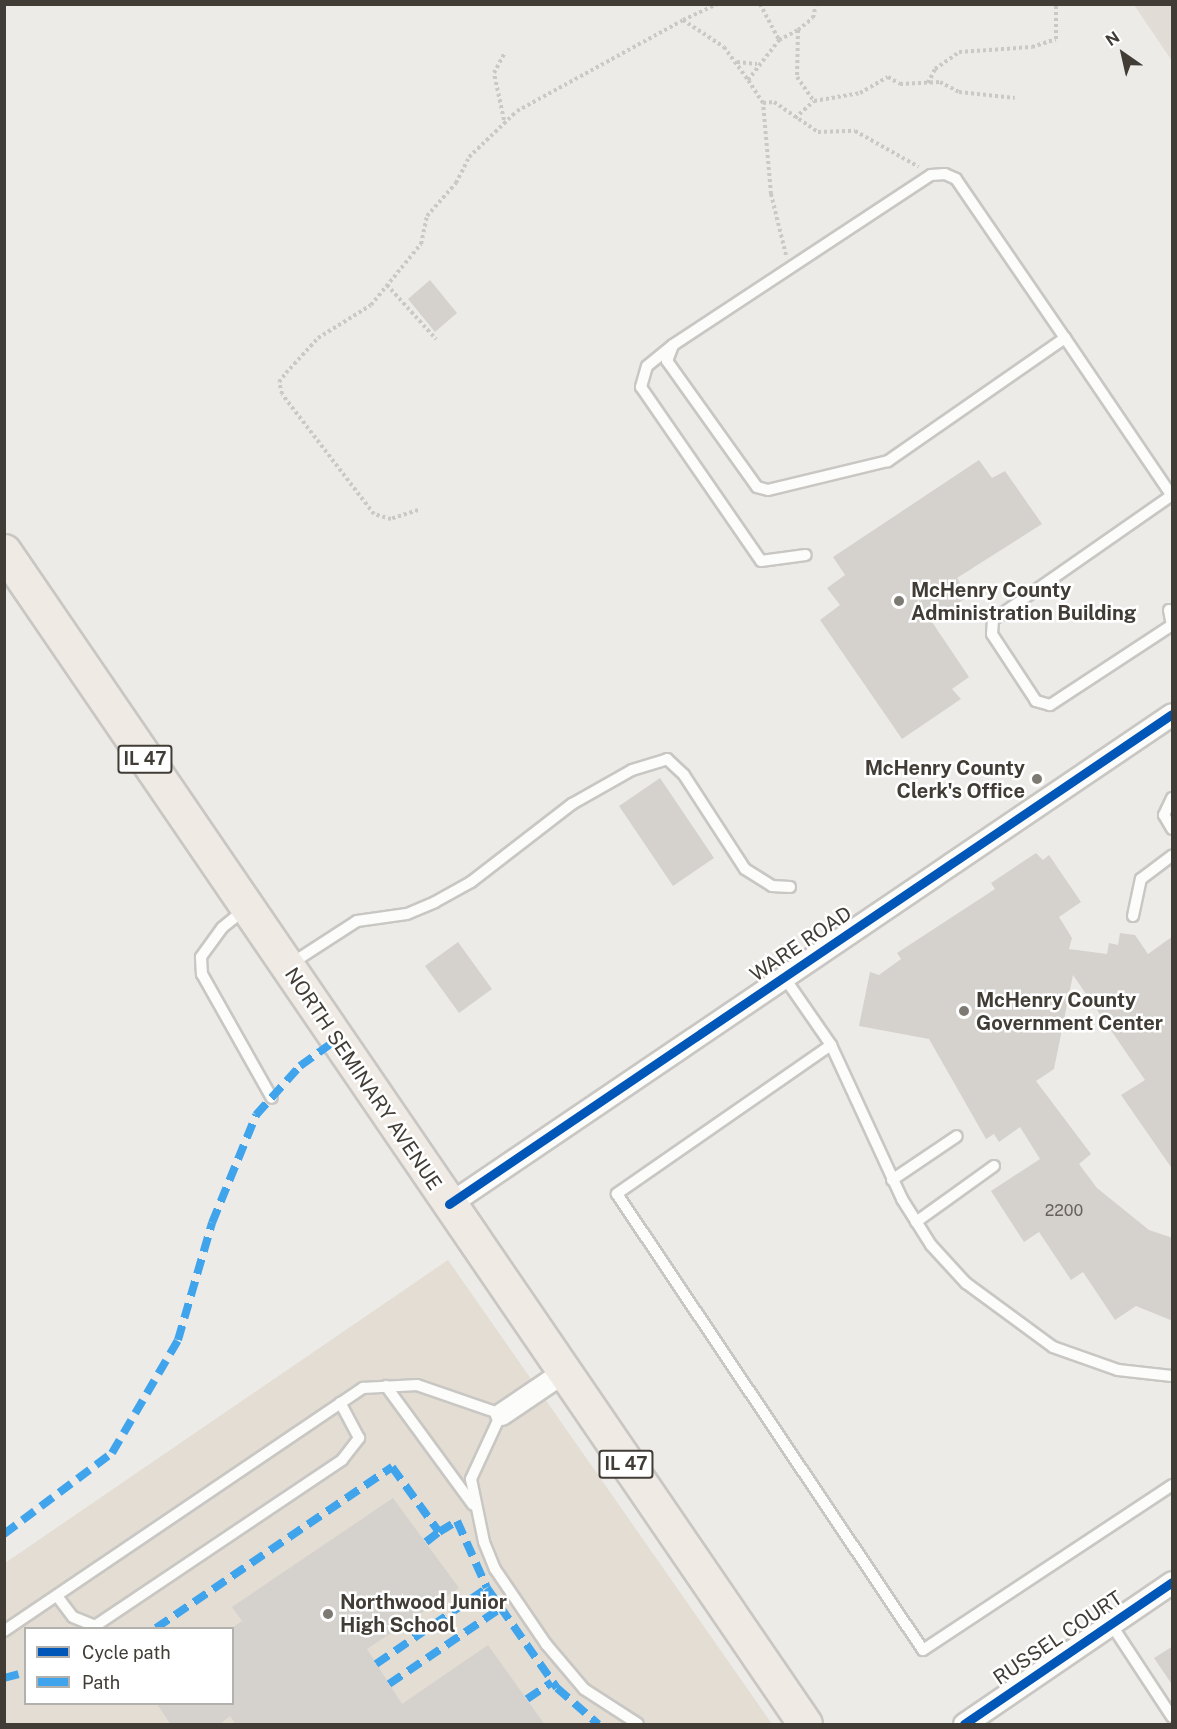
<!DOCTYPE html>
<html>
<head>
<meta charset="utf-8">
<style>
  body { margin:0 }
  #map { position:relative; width:1177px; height:1729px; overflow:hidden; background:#edebe7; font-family:"Public Sans",sans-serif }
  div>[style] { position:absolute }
  .residential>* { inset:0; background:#e1dcd5 }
  .education>* { inset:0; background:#e3ddd3 }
  .building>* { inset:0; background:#d5d2ce }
  .path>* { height:4px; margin-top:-2px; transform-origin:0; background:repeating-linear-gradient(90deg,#cbc9c6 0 3px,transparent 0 6px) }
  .roads { filter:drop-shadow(2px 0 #c9c7c3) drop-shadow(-2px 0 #c9c7c3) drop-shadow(0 2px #c9c7c3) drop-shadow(0 -2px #c9c7c3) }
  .service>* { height:10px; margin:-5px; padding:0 5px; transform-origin:5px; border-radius:5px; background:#fcfcfb }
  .minor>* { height:21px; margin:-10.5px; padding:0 10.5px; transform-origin:10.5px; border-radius:10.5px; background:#fcfcfb }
  .primary>* { height:33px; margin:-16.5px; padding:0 16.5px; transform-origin:16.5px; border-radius:16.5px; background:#efeae3 }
  .quiet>* { height:8px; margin-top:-4px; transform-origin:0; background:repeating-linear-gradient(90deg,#3fa4eb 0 15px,transparent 0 23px) }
  .cycleway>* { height:9px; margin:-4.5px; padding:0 4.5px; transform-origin:4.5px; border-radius:4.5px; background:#0057b8 }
  .dots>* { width:16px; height:16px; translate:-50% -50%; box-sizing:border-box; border:3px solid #fff; border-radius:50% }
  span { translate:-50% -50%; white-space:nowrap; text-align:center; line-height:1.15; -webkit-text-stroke:5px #fff; paint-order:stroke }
  .number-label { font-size:16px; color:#68635d }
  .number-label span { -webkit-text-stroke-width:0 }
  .shield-label span { padding:2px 4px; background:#fff; border:2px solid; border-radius:4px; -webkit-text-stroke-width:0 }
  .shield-label { font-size:18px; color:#413c35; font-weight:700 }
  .poi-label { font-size:20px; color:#413c35; font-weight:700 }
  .left { translate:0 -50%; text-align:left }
  .right { translate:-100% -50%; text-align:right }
  .street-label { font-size:20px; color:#413c35 }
  .frame { position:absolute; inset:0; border:6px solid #413c35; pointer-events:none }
  .legend { position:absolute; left:24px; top:1627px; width:210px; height:78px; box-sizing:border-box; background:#fff; border:2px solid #b3b1ae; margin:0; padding:8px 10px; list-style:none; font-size:18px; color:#413c35 }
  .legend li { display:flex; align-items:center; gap:12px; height:30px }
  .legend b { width:30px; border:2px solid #b3b1ae }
  .north { position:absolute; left:1093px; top:24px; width:60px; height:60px; -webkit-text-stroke:4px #fff; paint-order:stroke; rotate:326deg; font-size:16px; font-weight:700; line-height:24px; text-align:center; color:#413c35 }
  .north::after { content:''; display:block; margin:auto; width:21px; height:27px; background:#413c35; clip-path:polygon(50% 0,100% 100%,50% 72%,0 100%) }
</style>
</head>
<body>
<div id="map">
  <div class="residential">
    <i style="clip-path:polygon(1134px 5px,1172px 5px,1172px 61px)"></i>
  </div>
  <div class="education">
    <i style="clip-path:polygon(evenodd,448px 1260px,772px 1724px,5px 1724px,5px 1563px,448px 1260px,26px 1628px,232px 1628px,232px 1704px,26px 1704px,26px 1628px)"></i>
  </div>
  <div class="building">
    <i style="clip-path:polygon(430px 280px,457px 313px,435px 332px,408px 299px)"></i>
    <i style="clip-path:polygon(979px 460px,992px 478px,1005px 471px,1042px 524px,957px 578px,968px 596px,932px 622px,969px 677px,952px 689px,961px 699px,902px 739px,820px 620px,840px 605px,827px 588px,845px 575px,833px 557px)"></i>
    <i style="clip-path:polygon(660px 778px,714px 858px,673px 886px,619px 806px)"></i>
    <i style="clip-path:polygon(1036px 853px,1043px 860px,1049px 855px,1081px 902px,1059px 917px,1072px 938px,1069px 949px,1107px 954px,1109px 943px,1118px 945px,1120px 933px,1135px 935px,1148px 954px,1173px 936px,1173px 1170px,1121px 1095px,1145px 1080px,1073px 975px,1054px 1069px,1036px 1081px,1091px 1154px,1079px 1164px,1097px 1188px,1149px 1230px,1173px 1238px,1173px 1321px,1136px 1306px,1115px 1320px,1083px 1272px,1071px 1280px,1039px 1232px,1024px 1242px,991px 1191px,1040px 1159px,1020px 1127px,999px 1142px,994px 1134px,986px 1139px,929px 1039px,859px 1026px,870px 972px,879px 975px,901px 959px,897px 953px,995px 889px,991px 883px)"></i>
    <i style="clip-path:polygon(458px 942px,492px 989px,459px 1013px,425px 966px)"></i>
    <i style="clip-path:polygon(393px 1498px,459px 1588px,367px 1649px,402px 1704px,488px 1645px,545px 1725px,236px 1725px,230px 1716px,219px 1725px,171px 1725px,157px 1704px,232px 1704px,232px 1628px,242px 1621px,232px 1607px)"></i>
    <i style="clip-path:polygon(1173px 1646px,1173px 1686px,1154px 1658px)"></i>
  </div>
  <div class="path">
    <i style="left:760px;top:4px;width:41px;rotate:62.2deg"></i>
    <i style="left:683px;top:20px;width:38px;rotate:-25deg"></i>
    <i style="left:798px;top:30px;width:19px;rotate:-39deg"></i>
    <i style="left:813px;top:18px;width:14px;rotate:-78deg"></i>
    <i style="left:737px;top:62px;width:20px;rotate:6deg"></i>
    <i style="left:928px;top:83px;width:16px;rotate:-63deg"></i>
    <i style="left:935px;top:69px;width:29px;rotate:-35deg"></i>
    <i style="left:959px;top:52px;width:73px;rotate:-3.9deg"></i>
    <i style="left:1032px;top:47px;width:25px;rotate:-18deg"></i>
    <i style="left:1056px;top:39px;width:35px;rotate:-90deg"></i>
    <i style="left:763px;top:103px;width:27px;rotate:-123deg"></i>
    <i style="left:748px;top:80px;width:51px;rotate:-52.2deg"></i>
    <i style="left:779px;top:40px;width:21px;rotate:-28deg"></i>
    <i style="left:798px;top:30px;width:47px;rotate:91.2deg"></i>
    <i style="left:797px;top:77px;width:29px;rotate:55deg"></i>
    <i style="left:795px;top:118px;width:25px;rotate:-42deg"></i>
    <i style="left:814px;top:101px;width:47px;rotate:-9.9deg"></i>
    <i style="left:860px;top:93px;width:32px;rotate:-30deg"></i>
    <i style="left:888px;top:77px;width:14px;rotate:30deg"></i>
    <i style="left:900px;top:84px;width:40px;rotate:-2.9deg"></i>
    <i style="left:940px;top:82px;width:21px;rotate:28deg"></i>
    <i style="left:959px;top:92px;width:56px;rotate:6.1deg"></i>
    <i style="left:504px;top:120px;width:48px;rotate:-102deg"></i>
    <i style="left:494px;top:73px;width:24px;rotate:-62deg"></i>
    <i style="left:786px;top:255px;width:63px;rotate:-103.8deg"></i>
    <i style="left:771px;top:194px;width:91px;rotate:-95deg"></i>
    <i style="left:763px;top:103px;width:11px;rotate:-5deg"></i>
    <i style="left:774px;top:102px;width:53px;rotate:34.3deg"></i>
    <i style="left:818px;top:132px;width:37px;rotate:-2deg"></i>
    <i style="left:855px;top:131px;width:73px;rotate:29.4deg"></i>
    <i style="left:387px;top:285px;width:73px;rotate:47.8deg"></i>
    <i style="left:418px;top:510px;width:28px;rotate:162deg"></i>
    <i style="left:391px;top:519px;width:18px;rotate:-164deg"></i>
    <i style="left:374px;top:514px;width:151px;rotate:-127.5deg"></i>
    <i style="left:282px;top:394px;width:12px;rotate:-104deg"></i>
    <i style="left:279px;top:382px;width:11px;rotate:-52deg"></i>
    <i style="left:286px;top:373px;width:47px;rotate:-47.6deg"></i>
    <i style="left:318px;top:338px;width:62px;rotate:-31.9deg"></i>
    <i style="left:371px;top:305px;width:79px;rotate:-50.7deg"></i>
    <i style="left:421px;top:244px;width:29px;rotate:-78deg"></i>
    <i style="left:427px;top:216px;width:44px;rotate:-48.7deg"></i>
    <i style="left:456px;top:183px;width:29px;rotate:-63deg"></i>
    <i style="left:469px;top:157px;width:66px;rotate:-43.8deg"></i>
    <i style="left:517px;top:111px;width:189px;rotate:-28.7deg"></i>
    <i style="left:683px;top:20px;width:49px;rotate:33.4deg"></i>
    <i style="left:724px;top:47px;width:41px;rotate:54deg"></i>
  </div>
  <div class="roads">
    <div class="service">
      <i style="left:1065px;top:338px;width:216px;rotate:145.2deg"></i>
      <i style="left:888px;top:461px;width:123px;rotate:166.4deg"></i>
      <i style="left:768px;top:490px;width:11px;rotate:-165deg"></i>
      <i style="left:757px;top:487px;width:155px;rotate:-125.5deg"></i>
      <i style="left:667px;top:361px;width:17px;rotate:-69deg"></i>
      <i style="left:673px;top:345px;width:309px;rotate:-33.4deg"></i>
      <i style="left:931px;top:175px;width:14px;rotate:-4deg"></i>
      <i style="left:945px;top:174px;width:12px;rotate:24deg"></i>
      <i style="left:956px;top:179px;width:193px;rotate:55.6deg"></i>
      <i style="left:1065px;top:338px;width:191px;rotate:55.9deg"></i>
      <i style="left:673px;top:345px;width:33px;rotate:141deg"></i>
      <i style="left:647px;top:366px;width:22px;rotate:106deg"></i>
      <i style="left:641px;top:387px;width:211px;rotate:55.4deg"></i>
      <i style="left:761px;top:561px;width:45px;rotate:-7.6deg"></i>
      <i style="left:1169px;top:610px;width:15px;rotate:79deg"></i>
      <i style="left:1172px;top:625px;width:146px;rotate:146.7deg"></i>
      <i style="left:1050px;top:705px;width:15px;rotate:-164deg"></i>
      <i style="left:1036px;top:701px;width:80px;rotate:-123.3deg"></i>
      <i style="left:992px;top:634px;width:14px;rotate:-86deg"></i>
      <i style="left:993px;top:620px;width:218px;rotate:-34.9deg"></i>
      <i style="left:1172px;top:798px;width:19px;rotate:115deg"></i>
      <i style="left:1164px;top:815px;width:16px;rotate:60deg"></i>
      <i style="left:244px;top:910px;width:28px;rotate:141deg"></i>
      <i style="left:222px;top:928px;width:36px;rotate:126deg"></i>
      <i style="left:201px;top:957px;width:17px;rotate:87deg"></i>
      <i style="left:202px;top:974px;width:142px;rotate:60.6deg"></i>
      <i style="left:1133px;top:916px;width:38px;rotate:-78deg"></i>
      <i style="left:1141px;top:879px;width:39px;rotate:-37deg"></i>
      <i style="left:289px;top:965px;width:81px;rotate:-32.9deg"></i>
      <i style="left:357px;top:921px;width:50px;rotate:-8deg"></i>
      <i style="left:407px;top:914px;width:30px;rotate:-23deg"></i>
      <i style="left:435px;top:902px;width:41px;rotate:-29.1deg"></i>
      <i style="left:471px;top:882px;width:128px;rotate:-37.7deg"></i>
      <i style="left:572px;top:804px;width:69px;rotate:-29.5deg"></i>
      <i style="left:632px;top:770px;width:37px;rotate:-17deg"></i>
      <i style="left:667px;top:759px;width:23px;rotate:43deg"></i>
      <i style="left:684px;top:775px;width:112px;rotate:57deg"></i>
      <i style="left:745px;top:869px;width:32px;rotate:32deg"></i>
      <i style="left:772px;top:886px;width:18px;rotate:3deg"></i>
      <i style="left:784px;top:977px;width:83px;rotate:55.3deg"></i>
      <i style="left:831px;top:1045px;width:170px;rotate:65.2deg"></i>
      <i style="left:902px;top:1199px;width:54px;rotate:57.8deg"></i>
      <i style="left:931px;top:1245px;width:52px;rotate:47.4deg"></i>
      <i style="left:966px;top:1283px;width:108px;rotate:36.3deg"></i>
      <i style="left:1053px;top:1347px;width:69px;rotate:19.5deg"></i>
      <i style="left:1118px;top:1370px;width:54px;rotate:6.3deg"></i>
      <i style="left:831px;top:1045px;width:261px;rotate:145.2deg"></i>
      <i style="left:617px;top:1194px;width:549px;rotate:56.14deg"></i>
      <i style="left:923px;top:1650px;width:299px;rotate:-33.5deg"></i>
      <i style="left:892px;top:1180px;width:78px;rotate:-34.1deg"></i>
      <i style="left:916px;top:1222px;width:96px;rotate:-35.7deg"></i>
      <i style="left:386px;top:1386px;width:147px;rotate:53.8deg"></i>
      <i style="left:57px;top:1596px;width:26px;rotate:53deg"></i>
      <i style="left:73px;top:1617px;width:24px;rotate:22deg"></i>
      <i style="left:95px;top:1626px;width:298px;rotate:-33.9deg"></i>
      <i style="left:342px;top:1460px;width:28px;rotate:-52deg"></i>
      <i style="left:359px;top:1438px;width:40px;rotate:-118deg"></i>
      <i style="left:1111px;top:1624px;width:111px;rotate:56.7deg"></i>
      <i style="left:4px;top:1631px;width:434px;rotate:-34.1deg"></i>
      <i style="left:363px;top:1388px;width:54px;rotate:-3.2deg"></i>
      <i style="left:417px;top:1385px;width:89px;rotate:19deg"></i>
      <i style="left:501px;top:1414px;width:72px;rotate:114.8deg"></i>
      <i style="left:471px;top:1479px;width:64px;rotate:78.3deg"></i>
      <i style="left:484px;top:1542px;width:29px;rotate:68deg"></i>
      <i style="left:495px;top:1569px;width:91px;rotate:55.8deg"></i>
      <i style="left:546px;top:1644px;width:59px;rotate:49.8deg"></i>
      <i style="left:584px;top:1689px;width:64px;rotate:32.9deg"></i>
    </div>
    <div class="minor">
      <i style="left:449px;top:1204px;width:873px;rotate:-34.13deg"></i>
      <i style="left:501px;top:1414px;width:75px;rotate:-34.1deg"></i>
      <i style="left:964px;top:1724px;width:252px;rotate:-34.3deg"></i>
    </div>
    <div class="primary">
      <i style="left:4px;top:551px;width:1420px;rotate:55.67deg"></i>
    </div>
  </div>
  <div class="quiet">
    <i style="left:4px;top:1534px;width:135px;rotate:-36.9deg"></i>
    <i style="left:112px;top:1453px;width:131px;rotate:-59.7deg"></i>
    <i style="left:178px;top:1340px;width:122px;rotate:-73.8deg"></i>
    <i style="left:212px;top:1223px;width:117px;rotate:-67.8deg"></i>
    <i style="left:256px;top:1115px;width:66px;rotate:-48.1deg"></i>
    <i style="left:300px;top:1066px;width:44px;rotate:-35.8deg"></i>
    <i style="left:426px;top:1542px;width:16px;rotate:-38deg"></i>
    <i style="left:156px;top:1628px;width:286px;rotate:-34.3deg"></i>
    <i style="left:392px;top:1467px;width:80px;rotate:54.1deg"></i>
    <i style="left:439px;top:1532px;width:21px;rotate:-31deg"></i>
    <i style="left:457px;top:1521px;width:73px;rotate:65.9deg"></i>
    <i style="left:487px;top:1588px;width:122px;rotate:55deg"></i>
    <i style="left:557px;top:1688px;width:55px;rotate:41.3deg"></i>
    <i style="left:376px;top:1664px;width:135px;rotate:-34.4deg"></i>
    <i style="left:4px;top:1678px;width:23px;rotate:-15deg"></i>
    <i style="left:389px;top:1684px;width:135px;rotate:-34.2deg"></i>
    <i style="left:527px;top:1699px;width:30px;rotate:-34deg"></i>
  </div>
  <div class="cycleway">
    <i style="left:449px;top:1204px;width:873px;rotate:-34.13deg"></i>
    <i style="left:964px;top:1724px;width:252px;rotate:-34.3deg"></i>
  </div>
  <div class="dots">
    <i style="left:899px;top:601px;background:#7d7973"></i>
    <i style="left:1037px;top:779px;background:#7d7973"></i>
    <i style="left:964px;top:1011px;background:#7d7973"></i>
    <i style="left:328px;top:1614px;background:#7d7973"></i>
  </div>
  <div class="number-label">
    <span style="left:1064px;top:1211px">2200</span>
  </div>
  <div class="shield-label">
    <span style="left:145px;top:759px">IL 47</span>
    <span style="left:626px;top:1464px">IL 47</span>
  </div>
  <div class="poi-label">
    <span class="left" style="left:911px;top:602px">McHenry County<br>Administration Building</span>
    <span class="right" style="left:1025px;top:780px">McHenry County<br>Clerk's Office</span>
    <span class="left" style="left:976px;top:1012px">McHenry County<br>Government Center</span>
    <span class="left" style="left:340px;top:1614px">Northwood Junior<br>High School</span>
  </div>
  <div class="street-label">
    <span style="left:801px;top:944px;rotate:-34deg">WARE ROAD</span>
    <span style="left:363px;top:1079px;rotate:56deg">NORTH SEMINARY AVENUE</span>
    <span style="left:1058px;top:1638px;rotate:-34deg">RUSSEL COURT</span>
  </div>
  <div class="frame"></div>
  <ul class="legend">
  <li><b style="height:8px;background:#0057b8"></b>Cycle path</li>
  <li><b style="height:8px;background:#3fa4eb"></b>Path</li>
  </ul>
  <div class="north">N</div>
</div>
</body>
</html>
